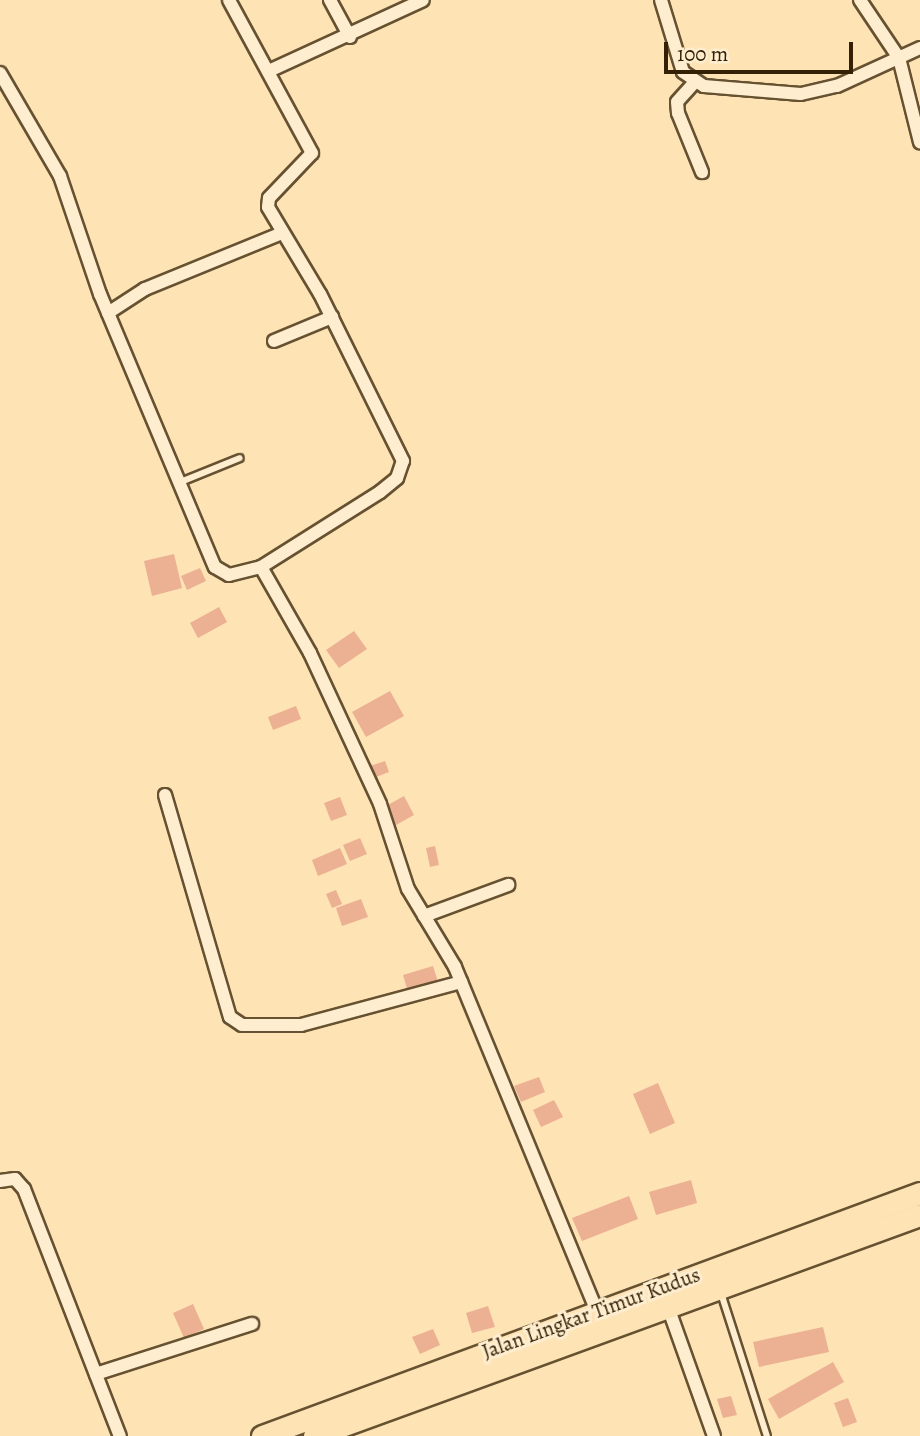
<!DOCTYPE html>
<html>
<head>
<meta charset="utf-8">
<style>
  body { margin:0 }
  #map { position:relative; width:920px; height:1436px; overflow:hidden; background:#fee3b5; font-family:Alegreya,serif }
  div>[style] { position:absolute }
  .building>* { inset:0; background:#ecb093 }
  .roads { filter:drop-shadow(2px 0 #665131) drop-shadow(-2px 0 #665131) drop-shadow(0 2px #665131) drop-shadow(0 -2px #665131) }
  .service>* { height:6px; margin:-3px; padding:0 3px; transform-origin:3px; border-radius:3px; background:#feedcf }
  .minor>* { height:12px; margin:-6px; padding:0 6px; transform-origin:6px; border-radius:6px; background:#feedcf }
  .trunk>* { height:21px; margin:-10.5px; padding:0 10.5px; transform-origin:10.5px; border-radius:10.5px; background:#fee3b5 }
  span { translate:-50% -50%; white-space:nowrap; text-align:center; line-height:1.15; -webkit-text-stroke:6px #feedcf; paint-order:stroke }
  .street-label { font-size:21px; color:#332005 }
  .scale { position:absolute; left:664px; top:42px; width:189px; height:32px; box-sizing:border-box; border:4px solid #332005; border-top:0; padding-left:9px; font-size:21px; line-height:24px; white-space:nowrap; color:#332005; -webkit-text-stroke:5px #feedcf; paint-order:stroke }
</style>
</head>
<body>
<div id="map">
  <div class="building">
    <i style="clip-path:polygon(174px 554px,182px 588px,152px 596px,144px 561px)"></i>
    <i style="clip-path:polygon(200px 568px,206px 581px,187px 590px,181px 576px)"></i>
    <i style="clip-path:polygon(219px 607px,227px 622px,198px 638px,190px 623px)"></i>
    <i style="clip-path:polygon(354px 631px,367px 649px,339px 668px,326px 650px)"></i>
    <i style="clip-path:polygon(390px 691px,404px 716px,366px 737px,352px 712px)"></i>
    <i style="clip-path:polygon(296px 706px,301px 719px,273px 730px,268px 717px)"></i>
    <i style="clip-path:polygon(385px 761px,389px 772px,371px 779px,367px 767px)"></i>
    <i style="clip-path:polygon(404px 796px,414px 815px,396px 825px,386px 806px)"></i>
    <i style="clip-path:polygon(340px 797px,347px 815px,331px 821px,324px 803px)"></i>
    <i style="clip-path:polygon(360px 838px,367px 854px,350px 861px,343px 845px)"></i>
    <i style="clip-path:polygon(435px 846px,439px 865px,430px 867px,426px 848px)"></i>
    <i style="clip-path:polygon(340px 848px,347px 864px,318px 876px,312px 860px)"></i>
    <i style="clip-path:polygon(336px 890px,342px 904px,332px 908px,326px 894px)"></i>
    <i style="clip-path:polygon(361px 899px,368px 917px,342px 926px,336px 908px)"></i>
    <i style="clip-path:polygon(433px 966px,438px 982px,408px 992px,403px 975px)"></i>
    <i style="clip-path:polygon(539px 1077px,545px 1092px,521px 1102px,514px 1086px)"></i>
    <i style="clip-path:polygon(658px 1083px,675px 1123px,650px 1134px,633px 1094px)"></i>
    <i style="clip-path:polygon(554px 1100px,563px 1117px,541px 1127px,533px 1110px)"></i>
    <i style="clip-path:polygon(691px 1180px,697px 1203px,656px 1215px,649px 1192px)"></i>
    <i style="clip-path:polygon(629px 1196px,638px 1219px,582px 1241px,572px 1218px)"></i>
    <i style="clip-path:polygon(193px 1304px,204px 1329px,184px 1338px,173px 1313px)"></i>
    <i style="clip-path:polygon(488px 1306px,495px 1327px,472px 1333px,466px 1313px)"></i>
    <i style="clip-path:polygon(823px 1327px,829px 1352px,759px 1367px,753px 1342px)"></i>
    <i style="clip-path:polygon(433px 1329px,440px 1345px,420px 1354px,412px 1337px)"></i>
    <i style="clip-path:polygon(833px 1362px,844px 1382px,779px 1419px,768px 1399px)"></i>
    <i style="clip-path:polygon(731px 1396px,737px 1415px,723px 1418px,717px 1399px)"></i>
    <i style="clip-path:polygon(848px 1398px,857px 1422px,843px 1427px,834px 1403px)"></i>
  </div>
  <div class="roads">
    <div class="service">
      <i style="left:183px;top:481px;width:61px;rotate:-22deg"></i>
      <i style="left:720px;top:1290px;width:153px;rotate:72.2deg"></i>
    </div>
    <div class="minor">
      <i style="left:330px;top:0;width:42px;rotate:61.6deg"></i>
      <i style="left:661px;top:0;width:75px;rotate:73deg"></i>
      <i style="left:683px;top:72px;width:25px;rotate:34deg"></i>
      <i style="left:704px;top:86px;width:97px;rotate:4.7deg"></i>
      <i style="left:801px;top:94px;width:37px;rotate:-13deg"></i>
      <i style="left:837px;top:86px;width:91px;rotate:-24.6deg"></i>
      <i style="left:860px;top:0;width:70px;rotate:56.1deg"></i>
      <i style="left:899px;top:58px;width:87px;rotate:76deg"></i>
      <i style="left:271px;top:70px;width:167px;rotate:-24.7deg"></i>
      <i style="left:0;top:73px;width:119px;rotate:59.8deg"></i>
      <i style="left:60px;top:176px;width:125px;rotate:71.3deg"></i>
      <i style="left:100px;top:294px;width:296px;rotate:67.2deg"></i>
      <i style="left:215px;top:567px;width:16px;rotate:30deg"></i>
      <i style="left:229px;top:575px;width:33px;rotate:-14deg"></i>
      <i style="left:261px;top:567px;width:141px;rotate:-32.2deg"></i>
      <i style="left:380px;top:492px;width:22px;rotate:-39deg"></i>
      <i style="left:397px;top:478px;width:18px;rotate:-71deg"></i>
      <i style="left:403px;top:461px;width:186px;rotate:-116.4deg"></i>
      <i style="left:320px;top:294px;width:101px;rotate:-120.9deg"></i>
      <i style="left:268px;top:207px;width:9px;rotate:-84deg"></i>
      <i style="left:269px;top:198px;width:62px;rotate:-46.3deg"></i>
      <i style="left:312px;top:153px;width:174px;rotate:-118.5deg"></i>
      <i style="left:694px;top:83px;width:25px;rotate:132deg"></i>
      <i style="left:677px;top:102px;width:11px;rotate:85deg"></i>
      <i style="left:678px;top:113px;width:64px;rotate:67.9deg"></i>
      <i style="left:108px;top:313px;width:44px;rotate:-33deg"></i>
      <i style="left:145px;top:289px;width:146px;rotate:-22.2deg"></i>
      <i style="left:274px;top:341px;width:63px;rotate:-22.5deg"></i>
      <i style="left:261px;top:567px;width:99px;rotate:60.3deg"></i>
      <i style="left:310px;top:653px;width:166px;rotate:65.1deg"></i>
      <i style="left:380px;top:804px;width:89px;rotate:71.8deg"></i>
      <i style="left:408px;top:889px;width:91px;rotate:58.9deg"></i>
      <i style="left:455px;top:967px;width:372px;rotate:67.6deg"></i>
      <i style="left:165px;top:795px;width:231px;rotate:73.7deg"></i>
      <i style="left:230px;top:1017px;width:14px;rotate:34deg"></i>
      <i style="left:242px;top:1025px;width:59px"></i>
      <i style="left:301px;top:1025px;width:166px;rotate:-15deg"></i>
      <i style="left:424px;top:916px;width:90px;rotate:-20.3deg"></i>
      <i style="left:0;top:1181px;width:15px;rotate:-8deg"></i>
      <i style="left:15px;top:1179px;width:13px;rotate:48deg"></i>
      <i style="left:24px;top:1189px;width:265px;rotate:68.8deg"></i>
      <i style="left:668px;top:1307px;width:137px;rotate:70.4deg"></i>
      <i style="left:96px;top:1374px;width:164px;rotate:-17.8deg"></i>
    </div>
    <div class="trunk">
      <i style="left:262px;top:1436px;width:701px;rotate:-20.27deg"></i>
      <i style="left:314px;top:1436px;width:645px;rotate:-20.04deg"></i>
    </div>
  </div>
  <div class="street-label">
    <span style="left:591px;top:1313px;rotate:-20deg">Jalan Lingkar Timur Kudus</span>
  </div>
  <div class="scale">100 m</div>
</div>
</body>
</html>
